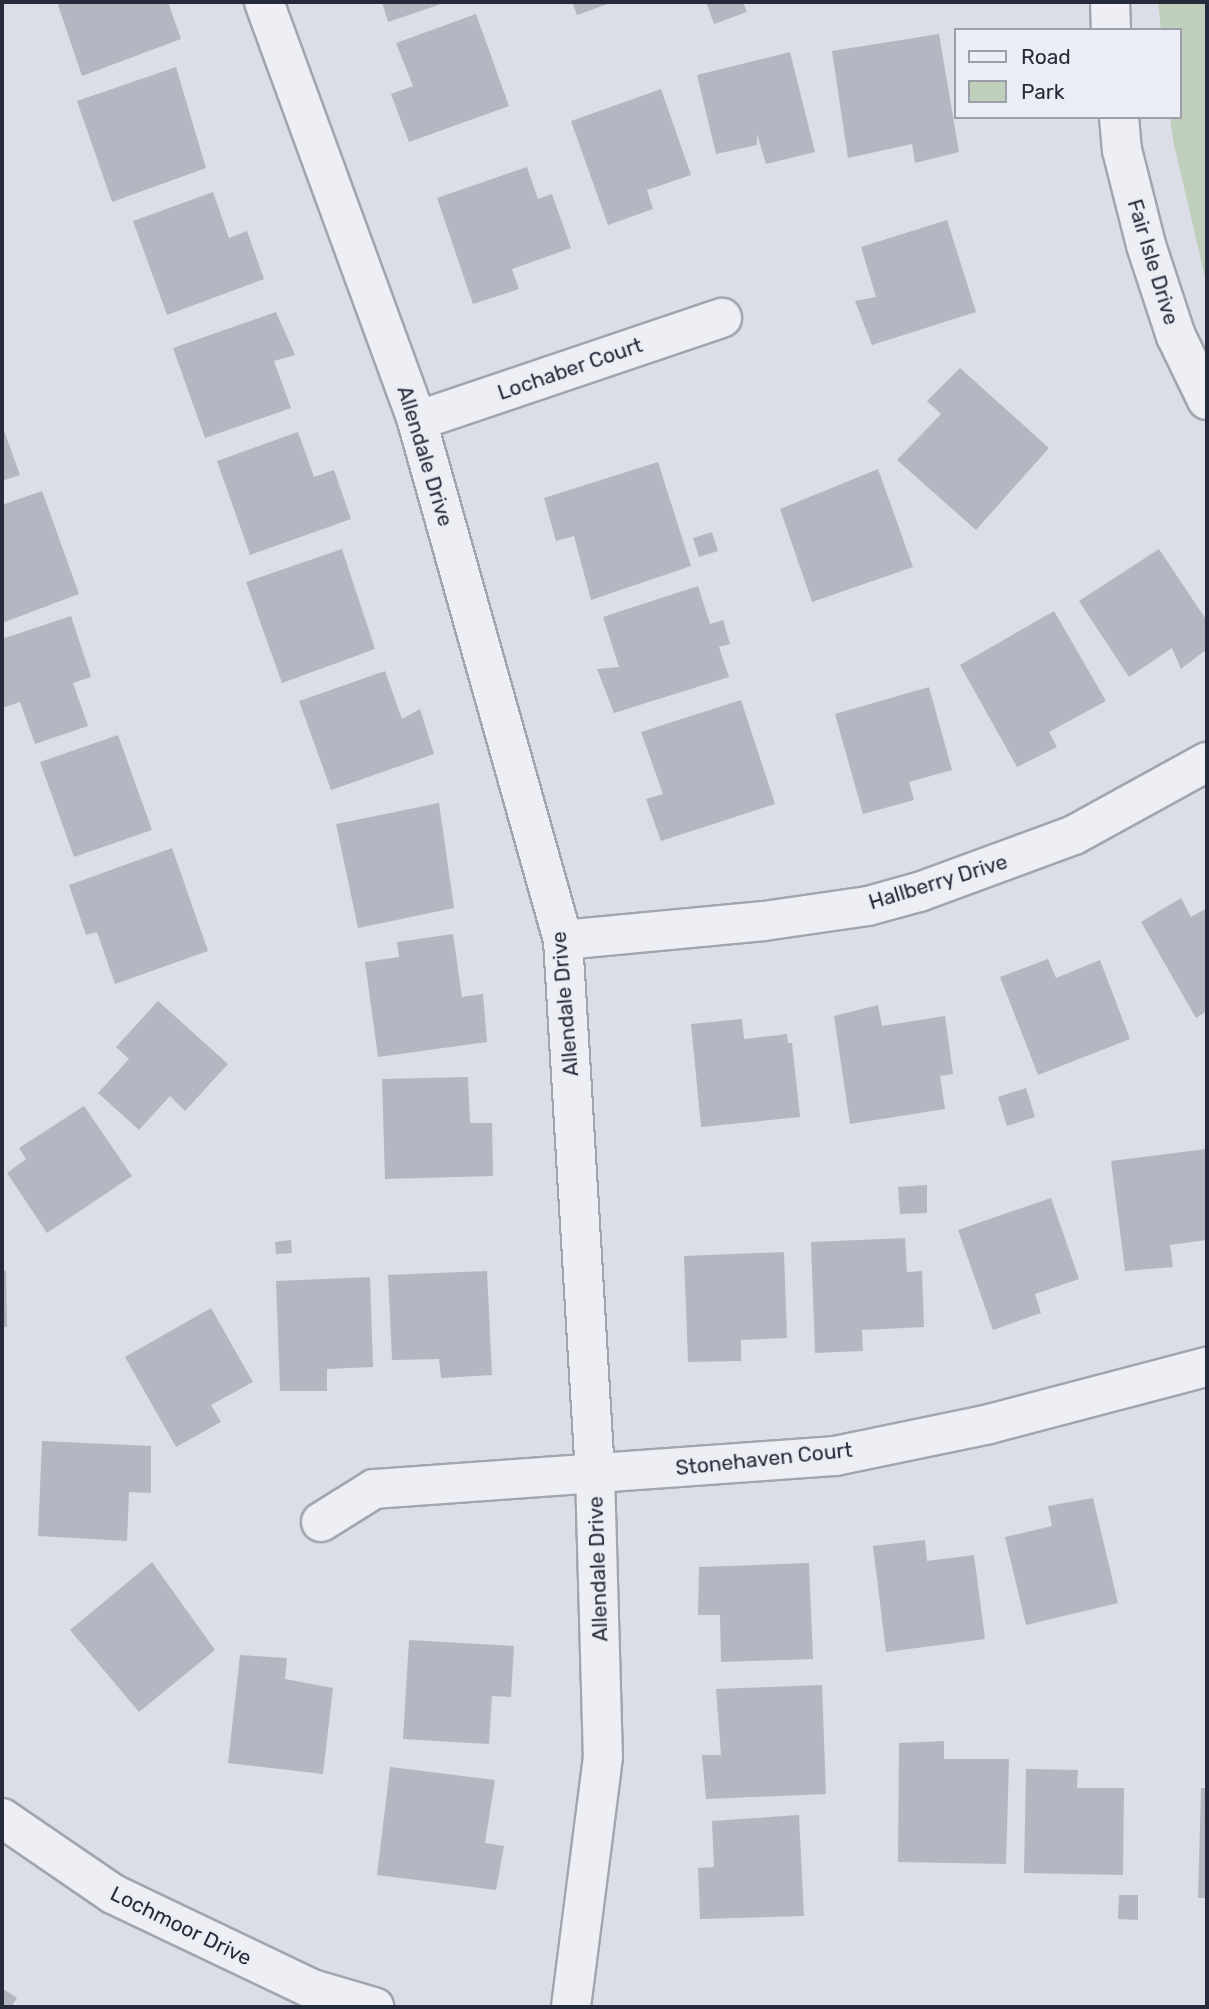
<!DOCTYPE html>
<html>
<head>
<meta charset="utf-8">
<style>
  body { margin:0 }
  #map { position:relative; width:1209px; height:2009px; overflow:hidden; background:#dbdee6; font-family:Rubik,sans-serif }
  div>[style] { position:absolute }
  .green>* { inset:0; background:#bfcfbc }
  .building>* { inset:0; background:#b3b7c2 }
  .roads { filter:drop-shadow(2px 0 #a1a5af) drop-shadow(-2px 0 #a1a5af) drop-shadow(0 2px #a1a5af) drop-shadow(0 -2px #a1a5af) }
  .minor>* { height:38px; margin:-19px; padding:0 19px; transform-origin:19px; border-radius:19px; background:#eeeff4 }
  span { translate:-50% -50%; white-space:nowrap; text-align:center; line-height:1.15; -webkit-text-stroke:5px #eaedf3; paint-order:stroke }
  .street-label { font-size:21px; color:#262b3b }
  .frame { position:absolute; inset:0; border:4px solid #262b3b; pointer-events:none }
  .legend { position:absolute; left:954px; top:28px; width:228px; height:91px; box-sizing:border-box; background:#eaedf3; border:2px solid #9c9fa9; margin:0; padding:9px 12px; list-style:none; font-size:21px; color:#262b3b }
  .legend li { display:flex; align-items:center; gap:14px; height:35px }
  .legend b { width:35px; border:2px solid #9c9fa9 }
</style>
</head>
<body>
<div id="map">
  <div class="green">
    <i style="clip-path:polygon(1158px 2px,1207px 2px,1207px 286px,1173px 140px,1170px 117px,1179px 117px,1179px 30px,1161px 30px)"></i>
  </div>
  <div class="building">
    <i style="clip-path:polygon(57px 2px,168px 2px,181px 39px,82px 76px)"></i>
    <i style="clip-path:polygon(382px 2px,447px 2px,388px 22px)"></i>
    <i style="clip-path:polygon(572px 2px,613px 2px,577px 15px)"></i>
    <i style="clip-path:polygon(706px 2px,743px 2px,747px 12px,714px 24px)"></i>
    <i style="clip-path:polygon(476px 14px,509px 106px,409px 142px,391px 94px,413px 86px,396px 43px)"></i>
    <i style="clip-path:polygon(939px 34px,959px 152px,915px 163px,912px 144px,848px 158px,832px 51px)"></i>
    <i style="clip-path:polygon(790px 52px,815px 152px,766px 164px,757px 134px,757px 145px,716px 154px,697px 75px)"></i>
    <i style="clip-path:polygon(176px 67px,206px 168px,112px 202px,77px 101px)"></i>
    <i style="clip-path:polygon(661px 89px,691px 175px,647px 190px,653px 209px,608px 225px,571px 121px)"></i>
    <i style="clip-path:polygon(527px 167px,538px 199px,552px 194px,571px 248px,512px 269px,519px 289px,473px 304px,437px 198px)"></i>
    <i style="clip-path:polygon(213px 192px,229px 238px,247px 231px,264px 279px,167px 315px,133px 221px)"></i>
    <i style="clip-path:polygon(947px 220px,976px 312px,872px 345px,855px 301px,876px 297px,861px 247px)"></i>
    <i style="clip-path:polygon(276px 312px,295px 355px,274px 361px,291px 408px,205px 438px,173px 348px)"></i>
    <i style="clip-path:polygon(960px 368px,1049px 448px,976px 530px,897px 460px,941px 414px,927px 401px)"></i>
    <i style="clip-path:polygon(2px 425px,20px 475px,2px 481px)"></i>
    <i style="clip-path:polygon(298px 432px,314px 477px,334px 470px,351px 519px,250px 555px,217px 461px)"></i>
    <i style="clip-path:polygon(658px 462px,691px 566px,591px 600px,574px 536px,556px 541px,544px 498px)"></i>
    <i style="clip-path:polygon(878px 469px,913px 567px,812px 602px,780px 509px)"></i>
    <i style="clip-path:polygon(42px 491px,79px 594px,2px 623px,2px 505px)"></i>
    <i style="clip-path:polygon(712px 532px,718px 551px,699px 557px,693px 538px)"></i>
    <i style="clip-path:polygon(342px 549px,375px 649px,282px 683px,246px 582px)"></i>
    <i style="clip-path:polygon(1159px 549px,1207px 621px,1207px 649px,1181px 669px,1172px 648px,1129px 677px,1079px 601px)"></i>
    <i style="clip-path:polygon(698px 586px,710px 624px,723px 620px,730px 644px,719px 647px,729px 677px,614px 713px,597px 669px,619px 667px,603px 617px)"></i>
    <i style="clip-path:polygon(1054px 611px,1106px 701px,1049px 732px,1057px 747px,1017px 767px,960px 665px)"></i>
    <i style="clip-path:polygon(71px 616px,91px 677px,73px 683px,88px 726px,35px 744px,20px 702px,2px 708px,2px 639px)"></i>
    <i style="clip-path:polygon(385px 671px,402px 719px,420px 709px,434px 754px,331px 790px,299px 701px)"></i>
    <i style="clip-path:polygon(929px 687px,952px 770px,909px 782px,914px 800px,863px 814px,835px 714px)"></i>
    <i style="clip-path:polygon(741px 700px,775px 804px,661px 841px,646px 799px,663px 794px,641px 732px)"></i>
    <i style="clip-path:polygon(118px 735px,152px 830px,74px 857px,40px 762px)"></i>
    <i style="clip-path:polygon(439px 803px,454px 908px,358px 928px,336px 824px)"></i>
    <i style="clip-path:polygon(172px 848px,208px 951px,115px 984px,97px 932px,86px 935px,69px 885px)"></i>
    <i style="clip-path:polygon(1181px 898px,1191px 917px,1207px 908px,1207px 1011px,1196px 1018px,1141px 922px)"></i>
    <i style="clip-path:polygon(453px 934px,462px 997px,483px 994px,487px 1042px,378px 1057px,365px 962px,399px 957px,397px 942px)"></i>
    <i style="clip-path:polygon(1048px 959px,1056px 978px,1100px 960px,1130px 1039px,1038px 1075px,1000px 977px)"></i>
    <i style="clip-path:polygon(158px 1001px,228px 1064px,185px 1111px,170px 1096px,139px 1130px,98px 1093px,129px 1059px,116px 1047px)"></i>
    <i style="clip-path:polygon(878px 1005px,882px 1026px,945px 1016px,953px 1074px,940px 1076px,945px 1109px,850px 1124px,834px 1016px)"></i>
    <i style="clip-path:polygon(742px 1019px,744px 1039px,787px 1034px,788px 1043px,792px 1043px,800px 1117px,701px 1127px,691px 1024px)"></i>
    <i style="clip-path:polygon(468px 1077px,470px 1123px,492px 1123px,493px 1176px,385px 1179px,382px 1079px)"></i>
    <i style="clip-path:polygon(1026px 1088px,1035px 1117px,1007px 1126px,998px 1097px)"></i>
    <i style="clip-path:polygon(84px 1106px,132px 1176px,47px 1233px,7px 1173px,26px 1159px,19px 1148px)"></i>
    <i style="clip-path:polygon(1206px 1149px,1207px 1240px,1170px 1245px,1173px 1267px,1125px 1271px,1111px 1161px)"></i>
    <i style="clip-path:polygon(927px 1185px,927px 1213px,900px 1214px,898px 1187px)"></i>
    <i style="clip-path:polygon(1051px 1198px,1079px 1279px,1035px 1294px,1041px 1313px,993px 1330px,958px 1230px)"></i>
    <i style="clip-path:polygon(905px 1238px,907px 1272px,922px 1271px,924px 1327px,862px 1330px,863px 1351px,815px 1353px,811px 1242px)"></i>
    <i style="clip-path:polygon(291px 1240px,292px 1253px,276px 1254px,275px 1242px)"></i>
    <i style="clip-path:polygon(784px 1252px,787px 1338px,741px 1340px,741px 1361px,688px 1362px,684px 1256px)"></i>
    <i style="clip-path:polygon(2px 1271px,6px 1271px,7px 1327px,2px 1327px)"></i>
    <i style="clip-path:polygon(487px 1271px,492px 1375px,441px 1378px,439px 1359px,392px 1360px,388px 1275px)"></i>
    <i style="clip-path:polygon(370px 1277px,373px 1367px,327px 1369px,327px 1391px,280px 1391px,276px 1281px)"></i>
    <i style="clip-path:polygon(211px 1308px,253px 1382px,211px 1405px,221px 1422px,176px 1447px,125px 1357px)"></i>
    <i style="clip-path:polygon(42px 1441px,151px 1446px,151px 1493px,129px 1492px,127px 1541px,38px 1536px)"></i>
    <i style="clip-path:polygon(1093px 1498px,1118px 1603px,1026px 1625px,1005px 1537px,1052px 1526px,1048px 1506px)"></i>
    <i style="clip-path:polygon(925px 1540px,927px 1561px,974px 1555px,985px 1639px,886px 1652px,873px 1546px)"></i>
    <i style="clip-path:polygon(152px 1562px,215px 1650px,139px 1712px,70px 1630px)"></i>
    <i style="clip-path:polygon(809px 1563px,813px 1659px,721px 1662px,720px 1615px,698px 1615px,699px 1567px)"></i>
    <i style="clip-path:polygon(409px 1640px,514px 1646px,511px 1697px,492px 1696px,489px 1744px,403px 1739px)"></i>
    <i style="clip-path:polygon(240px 1655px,287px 1658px,285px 1679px,333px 1688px,323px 1774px,228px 1763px)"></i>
    <i style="clip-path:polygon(822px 1685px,826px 1794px,706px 1799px,702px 1755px,721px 1755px,716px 1689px)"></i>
    <i style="clip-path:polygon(944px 1741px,944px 1759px,1009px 1759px,1006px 1864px,898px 1862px,899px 1743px)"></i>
    <i style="clip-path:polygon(390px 1767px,495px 1780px,485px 1843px,504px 1846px,496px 1890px,377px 1875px)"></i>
    <i style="clip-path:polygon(1026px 1769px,1078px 1770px,1077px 1788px,1124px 1788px,1123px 1875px,1024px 1873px)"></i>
    <i style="clip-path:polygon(1201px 1788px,1207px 1788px,1207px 1898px,1198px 1898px)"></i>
    <i style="clip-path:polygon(799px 1815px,804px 1916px,700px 1919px,698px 1868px,714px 1867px,712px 1821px)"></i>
    <i style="clip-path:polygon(1119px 1895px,1138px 1895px,1138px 1920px,1118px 1919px)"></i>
    <i style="clip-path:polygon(2px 1988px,17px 1998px,11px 2007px,2px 2007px)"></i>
  </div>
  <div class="roads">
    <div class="minor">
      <i style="left:264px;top:2px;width:446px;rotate:69.9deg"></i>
      <i style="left:417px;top:421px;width:539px;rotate:74.29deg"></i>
      <i style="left:563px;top:940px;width:535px;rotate:86.57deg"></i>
      <i style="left:595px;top:1474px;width:283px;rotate:88.4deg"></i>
      <i style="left:603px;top:1757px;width:252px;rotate:97.3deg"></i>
      <i style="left:1110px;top:2px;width:28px;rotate:88deg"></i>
      <i style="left:1119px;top:117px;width:33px;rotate:85deg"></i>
      <i style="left:1122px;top:150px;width:98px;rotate:75.8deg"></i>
      <i style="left:1146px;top:245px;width:96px;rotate:71.8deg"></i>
      <i style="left:1176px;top:336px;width:71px;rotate:64.2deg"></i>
      <i style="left:417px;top:421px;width:322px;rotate:-18.7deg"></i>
      <i style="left:563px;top:940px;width:202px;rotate:-5.4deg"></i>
      <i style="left:764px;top:921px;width:105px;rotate:-8.2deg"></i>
      <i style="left:868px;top:906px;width:53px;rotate:-15.4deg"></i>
      <i style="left:919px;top:892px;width:165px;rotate:-20.2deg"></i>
      <i style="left:1074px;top:835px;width:152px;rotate:-28.8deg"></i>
      <i style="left:321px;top:1522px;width:62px;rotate:-31.9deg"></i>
      <i style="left:374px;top:1489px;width:462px;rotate:-4.1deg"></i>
      <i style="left:835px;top:1456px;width:157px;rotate:-11.7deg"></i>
      <i style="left:989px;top:1424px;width:225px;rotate:-14.7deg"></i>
      <i style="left:2px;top:1818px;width:135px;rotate:34.4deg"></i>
      <i style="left:113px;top:1894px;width:221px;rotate:25.5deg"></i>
      <i style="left:312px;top:1989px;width:65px;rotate:16.2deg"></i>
    </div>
  </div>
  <div class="street-label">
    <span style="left:1153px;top:262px;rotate:73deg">Fair Isle Drive</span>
    <span style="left:570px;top:369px;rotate:-19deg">Lochaber Court</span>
    <span style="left:425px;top:456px;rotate:73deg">Allendale Drive</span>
    <span style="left:938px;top:882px;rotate:-17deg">Hallberry Drive</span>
    <span style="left:565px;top:1004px;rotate:-95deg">Allendale Drive</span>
    <span style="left:764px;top:1459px;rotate:-6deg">Stonehaven Court</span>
    <span style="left:598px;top:1569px;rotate:-92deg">Allendale Drive</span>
    <span style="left:181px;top:1926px;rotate:26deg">Lochmoor Drive</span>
  </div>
  <div class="frame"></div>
  <ul class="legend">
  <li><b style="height:9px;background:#eeeff4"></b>Road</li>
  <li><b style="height:19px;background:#bfcfbc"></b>Park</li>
  </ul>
</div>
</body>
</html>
